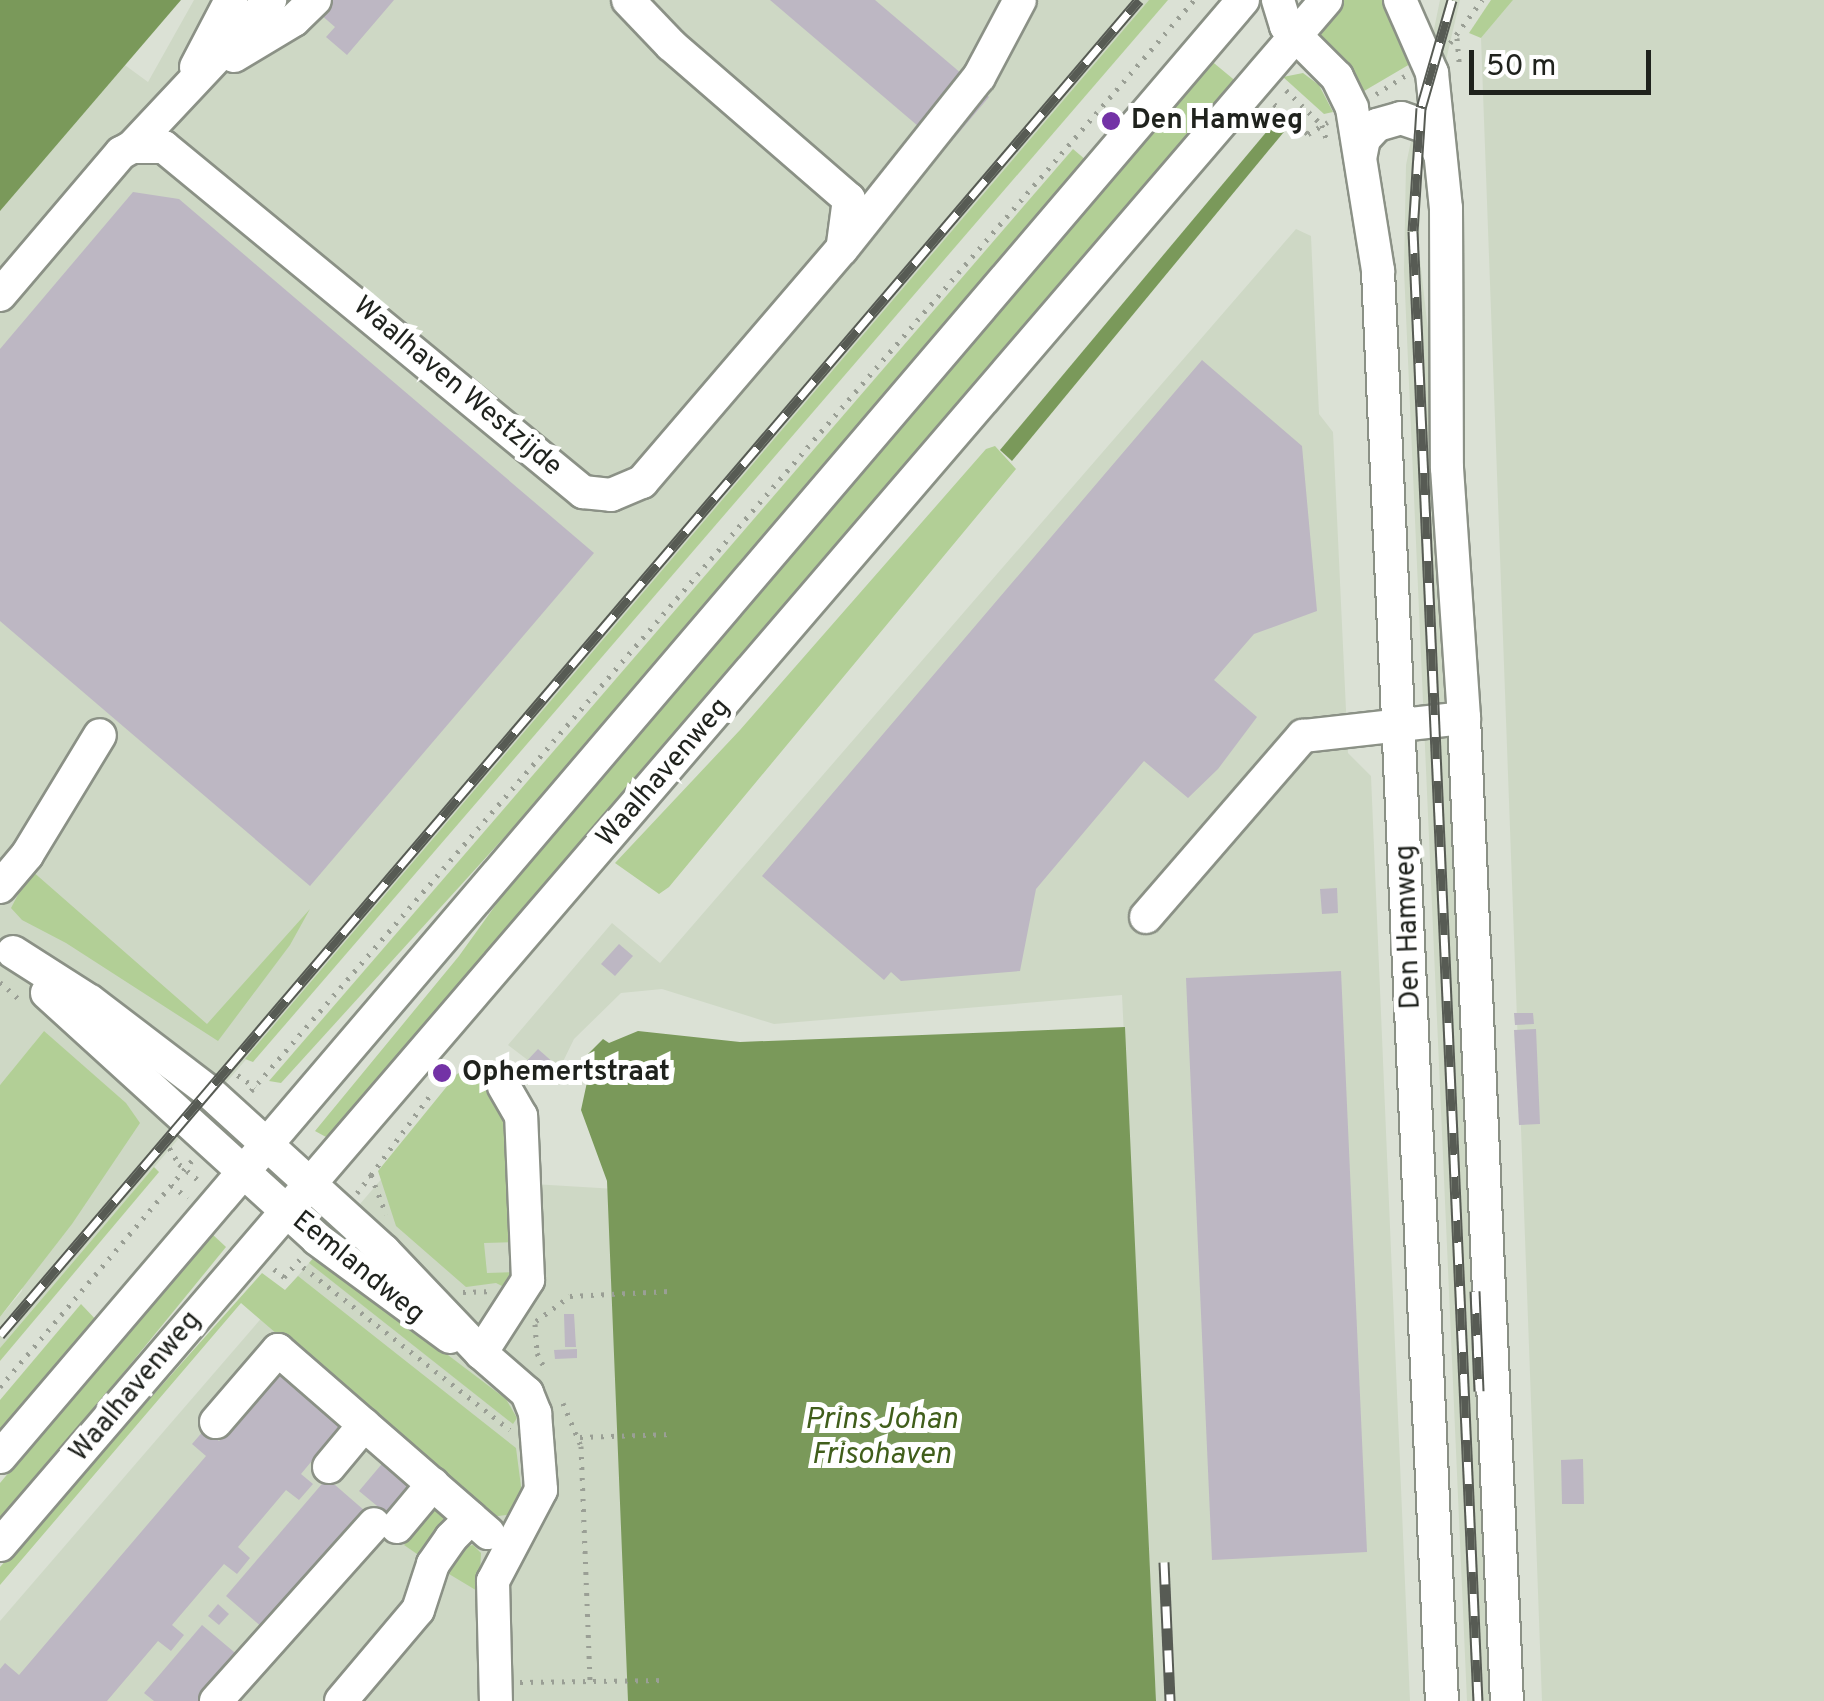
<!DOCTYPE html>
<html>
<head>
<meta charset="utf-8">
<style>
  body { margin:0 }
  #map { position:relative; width:1824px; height:1701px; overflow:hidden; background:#dbe1d5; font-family:Overpass,sans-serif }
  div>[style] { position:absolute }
  .built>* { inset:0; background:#ced8c5 }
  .green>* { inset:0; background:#b2cf96 }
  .water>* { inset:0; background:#7a995a }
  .building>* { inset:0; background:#bdb7c3 }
  .path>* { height:5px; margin-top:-2.5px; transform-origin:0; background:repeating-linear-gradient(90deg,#9a9f95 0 2.5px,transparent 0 10.5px) }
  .roads { filter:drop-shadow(2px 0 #8b9186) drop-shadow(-2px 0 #8b9186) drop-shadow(0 2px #8b9186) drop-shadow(0 -2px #8b9186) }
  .minor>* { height:32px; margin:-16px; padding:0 16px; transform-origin:16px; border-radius:16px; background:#fff }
  .rail>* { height:11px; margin-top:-5.5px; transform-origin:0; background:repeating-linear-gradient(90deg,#fff 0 22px,#575b54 0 44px); box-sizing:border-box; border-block:2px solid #575b54 }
  .dots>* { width:28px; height:28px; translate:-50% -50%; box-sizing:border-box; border:5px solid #fff; border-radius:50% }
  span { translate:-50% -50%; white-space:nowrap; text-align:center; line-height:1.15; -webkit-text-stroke:10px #fff; paint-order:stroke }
  .poi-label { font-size:28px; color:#1f221d; font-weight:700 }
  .left { translate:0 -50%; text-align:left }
  .street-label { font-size:28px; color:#1f221d }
  .water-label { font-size:30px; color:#405e1b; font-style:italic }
  .scale { position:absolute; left:1469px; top:50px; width:182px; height:45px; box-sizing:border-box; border:5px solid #1f221d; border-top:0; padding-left:12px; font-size:30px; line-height:35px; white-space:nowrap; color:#1f221d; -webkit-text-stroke:8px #fff; paint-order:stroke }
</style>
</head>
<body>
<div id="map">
  <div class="built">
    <i style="clip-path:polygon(194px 0,1149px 0,0 1348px,0 1317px,22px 1291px,44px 1031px,0 1085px,0 170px,107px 52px,148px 82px)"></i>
    <i style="clip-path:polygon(1440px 0,1460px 0,1421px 168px,1419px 251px,1441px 445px,1500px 1701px,1467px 1701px,1404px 270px,1406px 165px)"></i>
    <i style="clip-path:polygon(1513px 0,1824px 0,1824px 1701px,1542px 1701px,1481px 38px)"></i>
    <i style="clip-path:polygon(1296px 229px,1311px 236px,1319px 414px,1333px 432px,1348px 753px,1371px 776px,1410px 1701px,1156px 1701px,1122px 995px,774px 1024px,662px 989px,621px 993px,574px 1039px,554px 1080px,508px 1045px,612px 923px,660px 963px)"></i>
    <i style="clip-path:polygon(385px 1175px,699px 1194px,714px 1701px,0 1701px,0 1621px)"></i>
  </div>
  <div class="green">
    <i style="clip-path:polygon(1149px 0,1168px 0,253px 1062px,245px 1059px)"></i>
    <i style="clip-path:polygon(1343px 0,1389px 0,1422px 57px,1359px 94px,1345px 61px,1314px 32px)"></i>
    <i style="clip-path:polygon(1491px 0,1513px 0,1481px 38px,1469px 33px)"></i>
    <i style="clip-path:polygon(1209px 59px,1238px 83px,335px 1134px,326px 1137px,315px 1131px,459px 956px,530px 857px)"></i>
    <i style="clip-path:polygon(1303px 73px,1319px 85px,1333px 112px,1324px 114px,1283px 77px)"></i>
    <i style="clip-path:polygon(1073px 149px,1087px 161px,549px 788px,281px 1083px,269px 1081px)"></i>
    <i style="clip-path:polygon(995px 446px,1016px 469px,669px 887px,659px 894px,615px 863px,740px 730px,986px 449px)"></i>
    <i style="clip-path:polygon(31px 870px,207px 1024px,310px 909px,290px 945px,218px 1041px,66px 943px,22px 920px,11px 908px)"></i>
    <i style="clip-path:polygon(44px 1031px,126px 1103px,140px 1123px,72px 1224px,0 1317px,0 1085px)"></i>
    <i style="clip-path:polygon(466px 1070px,491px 1091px,507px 1119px,515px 1242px,484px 1243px,487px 1273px,517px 1272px,506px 1288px,496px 1283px,466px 1287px,396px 1226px,378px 1171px,457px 1074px)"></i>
    <i style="clip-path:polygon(154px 1167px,159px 1172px,0 1361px,0 1348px)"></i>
    <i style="clip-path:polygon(210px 1232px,226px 1247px,0 1524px,0 1483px)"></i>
    <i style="clip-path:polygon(316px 1255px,506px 1399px,517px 1418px,513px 1424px,309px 1263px)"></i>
    <i style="clip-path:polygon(262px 1273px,285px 1290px,298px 1276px,516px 1448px,522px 1494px,513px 1514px,490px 1517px,241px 1303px,0 1585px,0 1567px)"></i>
    <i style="clip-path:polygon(81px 1304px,99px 1323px,0 1440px,0 1400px)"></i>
    <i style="clip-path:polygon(435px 1506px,443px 1514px,444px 1523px,417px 1554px,404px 1545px)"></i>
    <i style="clip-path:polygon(473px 1545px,481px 1553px,479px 1592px,444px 1571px,461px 1548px)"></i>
  </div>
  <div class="water">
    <i style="clip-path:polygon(0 0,181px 0,0 211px)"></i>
    <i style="clip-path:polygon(1278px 118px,1288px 127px,1012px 461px,1000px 450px)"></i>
    <i style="clip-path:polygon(1125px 1027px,1156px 1701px,628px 1701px,607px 1181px,581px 1110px,592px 1059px,588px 1054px,603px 1039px,609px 1043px,638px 1031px,740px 1042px)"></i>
  </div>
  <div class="building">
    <i style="clip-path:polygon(332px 0,394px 0,347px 55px,326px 37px,335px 27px,320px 14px)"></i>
    <i style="clip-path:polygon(770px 0,875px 0,989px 97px,945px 149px)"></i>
    <i style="clip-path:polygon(133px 192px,179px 199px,594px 553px,310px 886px,0 621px,0 349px)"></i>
    <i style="clip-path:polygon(1202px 360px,1302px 446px,1317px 611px,1254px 634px,1214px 680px,1257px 717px,1218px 769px,1188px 798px,1144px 761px,1036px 889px,1020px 971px,901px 981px,891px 972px,884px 980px,762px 876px)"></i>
    <i style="clip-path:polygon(1337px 888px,1338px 913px,1322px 914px,1320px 889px)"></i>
    <i style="clip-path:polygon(619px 944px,633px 956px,615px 976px,601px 964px)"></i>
    <i style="clip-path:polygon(1341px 971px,1367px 1552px,1212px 1560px,1186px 978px)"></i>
    <i style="clip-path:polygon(1514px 1013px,1533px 1013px,1534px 1024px,1515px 1025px)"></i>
    <i style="clip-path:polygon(1536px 1029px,1540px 1124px,1519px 1125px,1514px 1030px)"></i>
    <i style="clip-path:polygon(538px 1049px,555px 1064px,540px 1080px,523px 1065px)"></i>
    <i style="clip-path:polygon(564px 1314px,574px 1314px,576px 1347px,565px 1347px)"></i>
    <i style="clip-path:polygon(577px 1349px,577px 1358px,555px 1359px,554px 1350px)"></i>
    <i style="clip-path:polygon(281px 1368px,344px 1422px,301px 1474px,313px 1484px,299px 1500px,286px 1490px,238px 1547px,250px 1558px,237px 1574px,224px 1564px,172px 1625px,184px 1635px,171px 1651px,158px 1641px,107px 1701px,0 1701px,0 1669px,5px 1663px,19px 1675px,206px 1456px,192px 1444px,205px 1429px,219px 1441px)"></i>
    <i style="clip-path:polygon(386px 1459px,415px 1484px,388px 1515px,359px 1491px)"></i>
    <i style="clip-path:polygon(1583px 1459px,1584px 1504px,1562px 1504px,1561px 1460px)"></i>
    <i style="clip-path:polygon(327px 1478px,365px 1511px,264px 1629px,226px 1596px)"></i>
    <i style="clip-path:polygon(218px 1604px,229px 1614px,219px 1625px,208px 1616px)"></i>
    <i style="clip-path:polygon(202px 1625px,240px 1657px,203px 1701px,154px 1701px,144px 1693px)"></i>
  </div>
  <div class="path">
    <i style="left:1457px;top:38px;width:24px;rotate:85deg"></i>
    <i style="left:1450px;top:43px;width:54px;rotate:-53.3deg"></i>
    <i style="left:1286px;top:90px;width:50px;rotate:44.2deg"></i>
    <i style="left:1322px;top:125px;width:14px;rotate:73deg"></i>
    <i style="left:1376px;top:94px;width:34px;rotate:-32deg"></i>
    <i style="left:1274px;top:104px;width:45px;rotate:41.4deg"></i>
    <i style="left:1308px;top:134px;width:23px;rotate:-31deg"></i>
    <i style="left:0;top:982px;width:27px;rotate:42deg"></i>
    <i style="left:229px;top:1069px;width:32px;rotate:35deg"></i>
    <i style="left:251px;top:1091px;width:1442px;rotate:-49.16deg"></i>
    <i style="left:164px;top:1139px;width:29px;rotate:59deg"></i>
    <i style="left:179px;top:1164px;width:30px;rotate:40deg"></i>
    <i style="left:371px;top:1175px;width:102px;rotate:-53.4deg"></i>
    <i style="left:171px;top:1185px;width:21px;rotate:37deg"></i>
    <i style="left:357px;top:1193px;width:23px;rotate:-52deg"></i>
    <i style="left:371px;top:1175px;width:42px;rotate:69deg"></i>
    <i style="left:303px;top:1267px;width:263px;rotate:38.2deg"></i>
    <i style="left:274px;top:1269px;width:13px;rotate:39deg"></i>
    <i style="left:284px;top:1277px;width:25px;rotate:-48deg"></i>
    <i style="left:463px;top:1292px;width:24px;rotate:-2deg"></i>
    <i style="left:536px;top:1321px;width:42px;rotate:-36.3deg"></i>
    <i style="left:570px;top:1296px;width:100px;rotate:-2.9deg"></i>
    <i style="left:535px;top:1324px;width:29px;rotate:86deg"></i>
    <i style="left:537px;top:1353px;width:20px;rotate:63deg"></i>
    <i style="left:0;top:1387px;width:297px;rotate:-49.7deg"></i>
    <i style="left:563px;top:1403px;width:47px;rotate:67.3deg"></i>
    <i style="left:581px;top:1446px;width:235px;rotate:87.8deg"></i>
    <i style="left:580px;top:1437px;width:92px;rotate:-1.9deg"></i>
    <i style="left:520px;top:1682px;width:147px;rotate:-0.8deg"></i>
  </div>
  <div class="roads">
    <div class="minor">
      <i style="left:628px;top:0;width:62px;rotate:46.3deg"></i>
      <i style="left:671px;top:45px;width:235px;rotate:40.9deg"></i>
      <i style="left:849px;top:199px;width:45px;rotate:97.6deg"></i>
      <i style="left:1278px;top:0;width:27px;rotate:73deg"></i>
      <i style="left:1286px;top:26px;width:72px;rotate:45deg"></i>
      <i style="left:1337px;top:77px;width:34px;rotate:64deg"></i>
      <i style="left:1352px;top:108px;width:165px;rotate:80.9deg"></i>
      <i style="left:1378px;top:271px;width:1431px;rotate:87.44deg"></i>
      <i style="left:1400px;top:0;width:80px;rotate:66.3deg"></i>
      <i style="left:1432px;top:73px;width:136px;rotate:84.1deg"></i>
      <i style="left:1446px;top:208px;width:260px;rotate:89.8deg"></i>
      <i style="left:1447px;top:468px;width:251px;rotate:86.1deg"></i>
      <i style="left:1464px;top:718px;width:984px;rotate:87.5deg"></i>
      <i style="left:234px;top:56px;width:70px;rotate:-31deg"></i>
      <i style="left:294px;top:20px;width:29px;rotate:-44deg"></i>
      <i style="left:196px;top:67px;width:76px;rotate:-62.4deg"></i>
      <i style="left:132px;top:147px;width:202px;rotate:-46.8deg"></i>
      <i style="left:1361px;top:154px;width:15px;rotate:-79deg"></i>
      <i style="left:1364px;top:139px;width:19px;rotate:-47deg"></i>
      <i style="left:1377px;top:125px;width:25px;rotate:-16deg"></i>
      <i style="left:1401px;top:118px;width:28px;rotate:19deg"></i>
      <i style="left:1427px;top:127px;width:29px;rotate:65deg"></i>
      <i style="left:0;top:295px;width:187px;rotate:-49.6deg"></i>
      <i style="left:121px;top:153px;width:13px;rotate:-29deg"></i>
      <i style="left:132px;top:147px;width:32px"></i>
      <i style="left:164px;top:147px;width:543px;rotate:39.47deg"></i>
      <i style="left:583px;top:492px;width:28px;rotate:6deg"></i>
      <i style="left:611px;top:495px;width:34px;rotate:-23deg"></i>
      <i style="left:642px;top:482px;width:307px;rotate:-49.4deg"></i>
      <i style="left:842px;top:249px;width:220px;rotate:-51.5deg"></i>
      <i style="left:979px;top:77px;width:87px;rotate:-62deg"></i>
      <i style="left:0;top:887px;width:42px;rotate:-49.8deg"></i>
      <i style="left:27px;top:855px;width:140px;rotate:-58.7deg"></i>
      <i style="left:1146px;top:917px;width:240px;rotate:-49.1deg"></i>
      <i style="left:1303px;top:736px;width:162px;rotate:-6.4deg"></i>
      <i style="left:13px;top:952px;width:91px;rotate:32.5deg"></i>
      <i style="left:90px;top:1001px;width:148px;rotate:37.3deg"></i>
      <i style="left:208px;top:1091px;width:238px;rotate:42.3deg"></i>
      <i style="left:384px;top:1251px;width:141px;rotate:46.4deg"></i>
      <i style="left:481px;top:1353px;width:61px;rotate:41deg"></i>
      <i style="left:527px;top:1393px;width:22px;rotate:68deg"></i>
      <i style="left:535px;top:1413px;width:77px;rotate:85.5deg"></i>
      <i style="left:541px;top:1490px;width:103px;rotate:117.8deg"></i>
      <i style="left:493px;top:1581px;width:120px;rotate:88.6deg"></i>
      <i style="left:47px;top:993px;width:365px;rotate:42.3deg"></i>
      <i style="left:317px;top:1239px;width:165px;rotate:36.4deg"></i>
      <i style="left:481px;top:1353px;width:87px;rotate:-57.2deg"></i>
      <i style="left:528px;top:1280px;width:164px;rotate:-92.4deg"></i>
      <i style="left:521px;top:1116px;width:34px;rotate:-120deg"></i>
      <i style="left:216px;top:1422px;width:95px;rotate:-49.3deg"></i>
      <i style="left:278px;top:1350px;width:256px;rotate:41deg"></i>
      <i style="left:0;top:1457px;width:1915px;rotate:-49.53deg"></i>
      <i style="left:329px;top:1467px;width:55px;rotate:-50.2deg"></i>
      <i style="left:397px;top:1527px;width:56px;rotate:-50.1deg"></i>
      <i style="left:0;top:1545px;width:2036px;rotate:-49.36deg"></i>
      <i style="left:216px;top:1701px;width:237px;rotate:-48.2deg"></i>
      <i style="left:341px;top:1701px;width:119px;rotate:-49.8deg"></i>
      <i style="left:418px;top:1610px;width:48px;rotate:-71.9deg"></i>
      <i style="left:433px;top:1564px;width:32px;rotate:-55deg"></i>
      <i style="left:451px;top:1538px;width:28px;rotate:-45deg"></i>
      <i style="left:471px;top:1518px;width:23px;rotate:41deg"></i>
    </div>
  </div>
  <div class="rail">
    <i style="left:1452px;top:0;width:112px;rotate:106deg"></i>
    <i style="left:1421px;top:108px;width:123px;rotate:93.7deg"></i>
    <i style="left:1413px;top:231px;width:1471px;rotate:87.47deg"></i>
    <i style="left:1475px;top:1291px;width:100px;rotate:87.7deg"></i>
    <i style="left:0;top:1335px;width:1755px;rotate:-49.53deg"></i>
    <i style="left:1164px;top:1562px;width:139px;rotate:87.5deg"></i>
  </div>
  <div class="dots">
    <i style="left:1111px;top:121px;background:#7332a6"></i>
    <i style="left:442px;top:1073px;background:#7332a6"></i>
  </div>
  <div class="poi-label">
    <span class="left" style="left:1131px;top:121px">Den Hamweg</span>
    <span class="left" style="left:462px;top:1073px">Ophemertstraat</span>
  </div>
  <div class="street-label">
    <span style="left:457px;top:387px;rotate:40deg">Waalhaven Westzijde</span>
    <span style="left:664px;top:773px;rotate:-49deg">Waalhavenweg</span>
    <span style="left:1409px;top:927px;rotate:-92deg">Den Hamweg</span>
    <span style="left:358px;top:1268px;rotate:39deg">Eemlandweg</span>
    <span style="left:136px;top:1387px;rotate:-50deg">Waalhavenweg</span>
  </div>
  <div class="water-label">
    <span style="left:881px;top:1438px">Prins Johan<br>Frisohaven</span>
  </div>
  <div class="scale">50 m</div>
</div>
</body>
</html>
